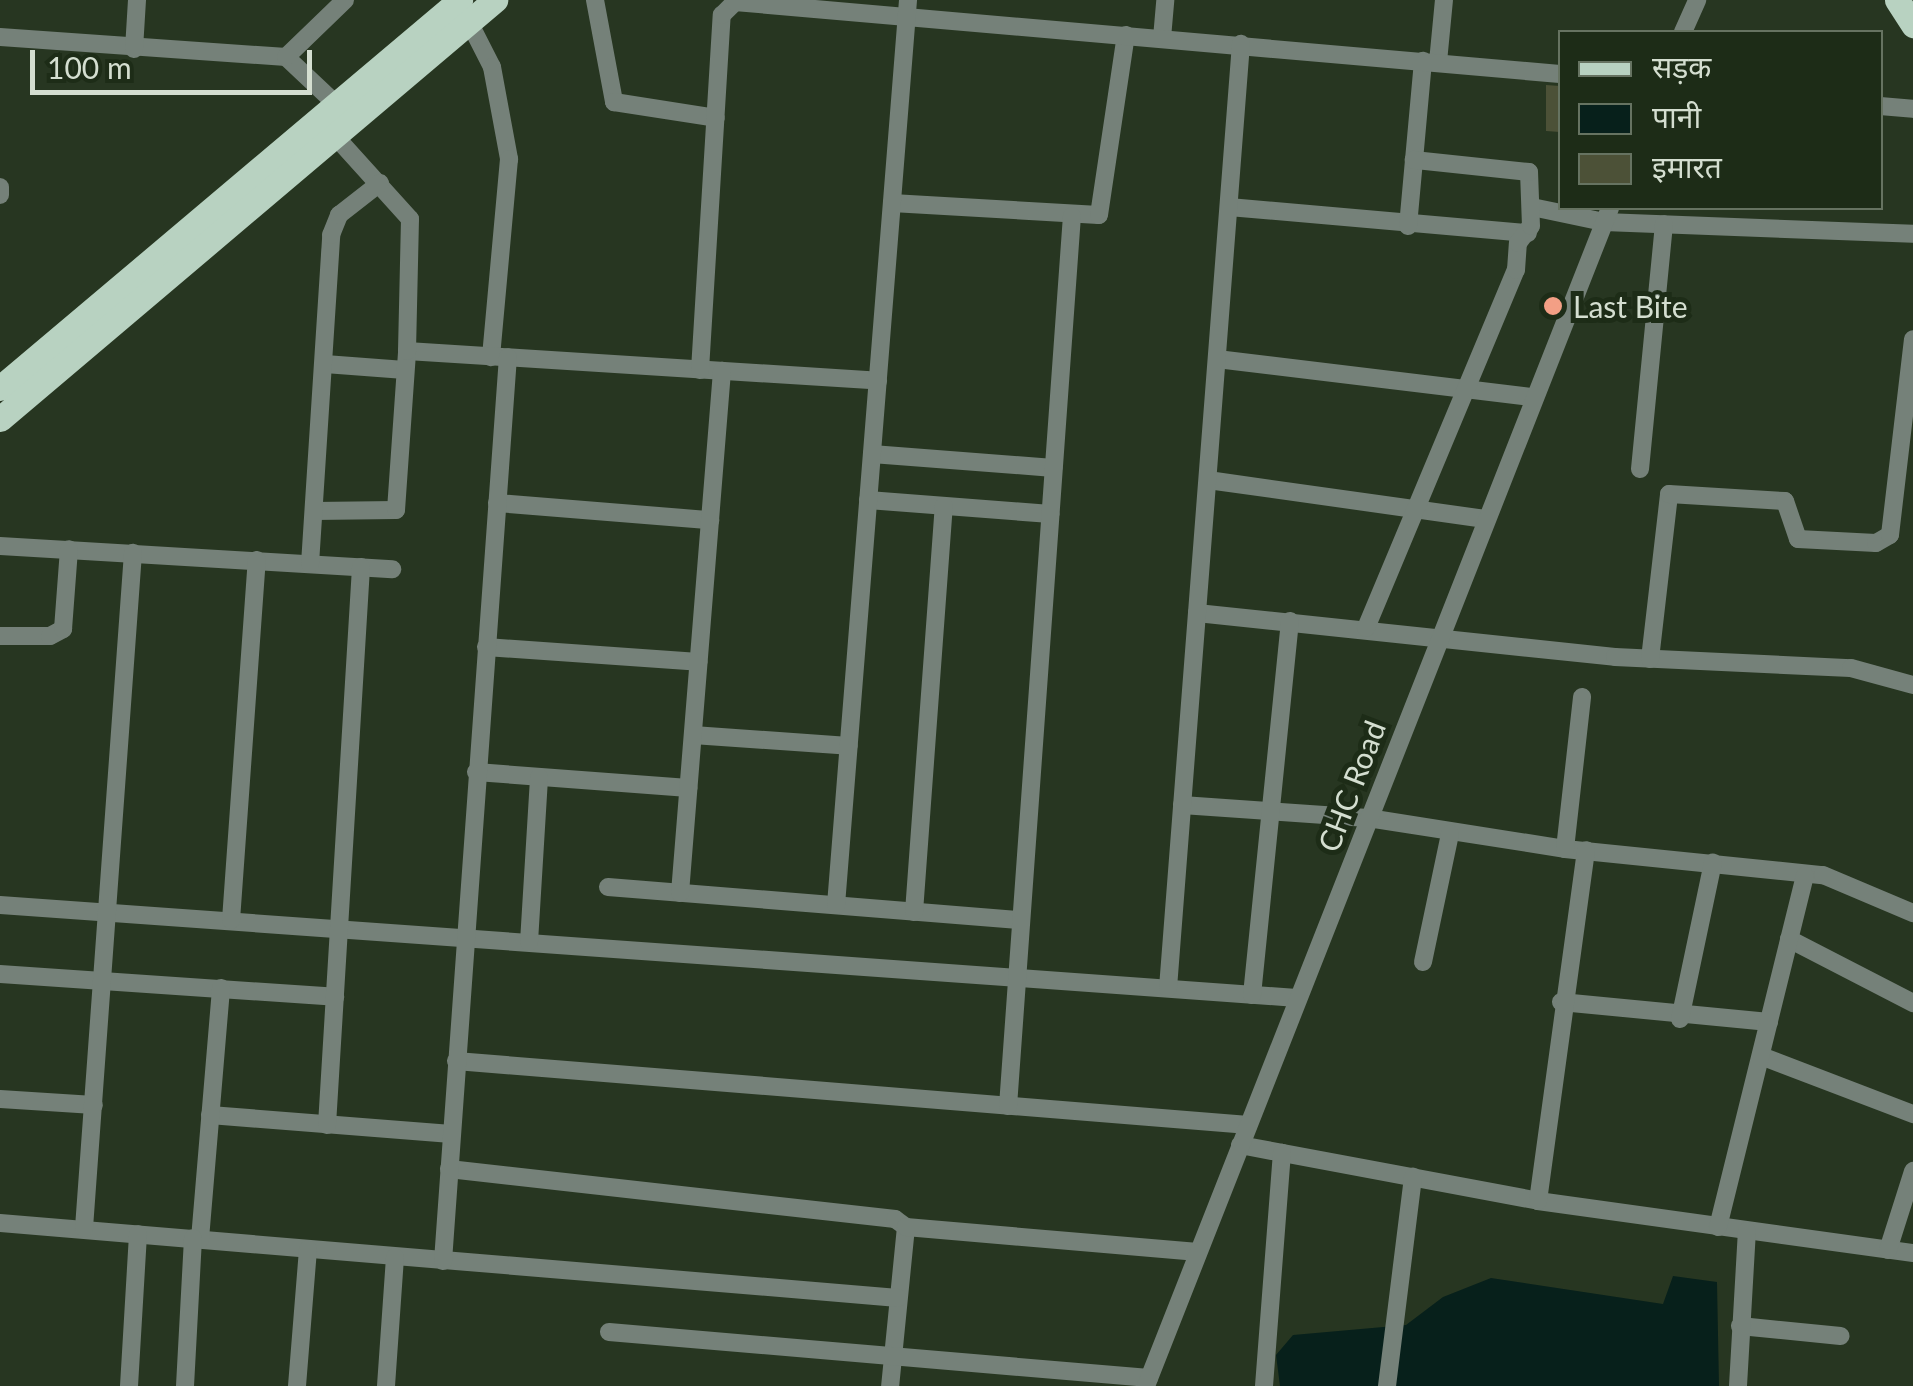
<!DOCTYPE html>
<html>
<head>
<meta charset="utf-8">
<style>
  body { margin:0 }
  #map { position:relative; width:1913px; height:1386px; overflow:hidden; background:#273621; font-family:Lato,"Noto Sans Devanagari",sans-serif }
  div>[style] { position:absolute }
  .water>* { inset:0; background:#07201b }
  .building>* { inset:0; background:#4c5137 }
  .street>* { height:18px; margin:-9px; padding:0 9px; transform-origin:9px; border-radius:9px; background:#758179 }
  .primary>* { height:25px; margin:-12.5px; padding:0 12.5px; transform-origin:12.5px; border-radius:12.5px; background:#b8d2c1 }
  .dots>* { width:28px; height:28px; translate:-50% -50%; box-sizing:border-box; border:5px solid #1d2c17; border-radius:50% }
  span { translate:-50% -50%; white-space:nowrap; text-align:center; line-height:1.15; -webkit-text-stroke:10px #1d2c17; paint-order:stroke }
  .poi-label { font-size:30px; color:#d4ded0 }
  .left { translate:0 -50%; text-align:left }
  .street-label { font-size:30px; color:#d4ded0 }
  .legend { position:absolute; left:1558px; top:30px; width:325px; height:180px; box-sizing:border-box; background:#1d2c17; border:2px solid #667361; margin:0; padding:12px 18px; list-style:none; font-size:30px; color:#d4ded0 }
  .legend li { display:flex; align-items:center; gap:20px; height:50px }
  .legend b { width:50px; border:2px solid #667361 }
  .scale { position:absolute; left:30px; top:50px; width:282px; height:45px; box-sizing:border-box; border:5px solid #d4ded0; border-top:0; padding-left:12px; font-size:30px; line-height:35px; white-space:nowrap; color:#d4ded0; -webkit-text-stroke:8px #1d2c17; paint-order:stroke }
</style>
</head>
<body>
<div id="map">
  <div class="water">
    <i style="clip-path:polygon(1673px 1276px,1717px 1282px,1719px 1386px,1280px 1386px,1276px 1355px,1293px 1335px,1406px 1325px,1443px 1297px,1491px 1278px,1663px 1304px)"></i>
  </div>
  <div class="building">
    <i style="clip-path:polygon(1546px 85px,1560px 86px,1560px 132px,1546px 131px)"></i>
  </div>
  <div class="street">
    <i style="left:595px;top:0;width:104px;rotate:79.4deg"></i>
    <i style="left:614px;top:102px;width:103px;rotate:8.9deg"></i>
    <i style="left:466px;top:16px;width:57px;rotate:63deg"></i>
    <i style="left:492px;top:67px;width:94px;rotate:79.5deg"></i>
    <i style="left:509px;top:159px;width:199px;rotate:95.2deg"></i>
    <i style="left:1683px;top:32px;width:35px;rotate:-66deg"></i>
    <i style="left:0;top:37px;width:287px;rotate:4deg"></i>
    <i style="left:286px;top:57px;width:70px;rotate:43.3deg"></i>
    <i style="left:1162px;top:38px;width:38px;rotate:-85deg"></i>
    <i style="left:134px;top:49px;width:49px;rotate:-86.5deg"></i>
    <i style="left:286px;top:57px;width:82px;rotate:-44deg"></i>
    <i style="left:1438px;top:62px;width:62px;rotate:-84.5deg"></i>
    <i style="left:1880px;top:106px;width:33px;rotate:5deg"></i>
    <i style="left:0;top:187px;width:8px;rotate:90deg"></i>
    <i style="left:892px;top:203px;width:207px;rotate:3.3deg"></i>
    <i style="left:1099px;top:215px;width:182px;rotate:-81.5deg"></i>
    <i style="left:1229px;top:207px;width:300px;rotate:5deg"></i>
    <i style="left:1532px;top:207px;width:74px;rotate:11.8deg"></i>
    <i style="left:1604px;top:222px;width:309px;rotate:2.2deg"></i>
    <i style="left:1408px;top:226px;width:166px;rotate:-84.8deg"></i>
    <i style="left:407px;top:351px;width:472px;rotate:3.6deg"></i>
    <i style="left:1217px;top:359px;width:318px;rotate:6.9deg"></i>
    <i style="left:325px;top:364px;width:80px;rotate:4.3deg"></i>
    <i style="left:700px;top:370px;width:356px;rotate:-86.5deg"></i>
    <i style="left:722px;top:15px;width:18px;rotate:-45deg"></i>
    <i style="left:735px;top:2px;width:828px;rotate:4.99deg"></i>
    <i style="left:872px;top:454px;width:182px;rotate:4.4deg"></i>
    <i style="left:1640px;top:469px;width:246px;rotate:-84.4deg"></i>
    <i style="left:1208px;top:480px;width:280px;rotate:8deg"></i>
    <i style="left:868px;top:500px;width:183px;rotate:4.4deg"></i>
    <i style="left:497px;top:503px;width:214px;rotate:4.6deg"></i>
    <i style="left:314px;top:511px;width:82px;rotate:-0.7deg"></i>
    <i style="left:396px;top:510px;width:159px;rotate:-86deg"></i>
    <i style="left:407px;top:351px;width:132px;rotate:-88.7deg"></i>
    <i style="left:410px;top:219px;width:124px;rotate:-132.1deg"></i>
    <i style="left:0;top:546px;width:393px;rotate:3.4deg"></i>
    <i style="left:310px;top:564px;width:330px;rotate:-86.3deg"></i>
    <i style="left:331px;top:235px;width:22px;rotate:-68deg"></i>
    <i style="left:339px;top:215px;width:52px;rotate:-38deg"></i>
    <i style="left:1197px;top:613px;width:420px;rotate:6deg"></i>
    <i style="left:1615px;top:657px;width:236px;rotate:2.7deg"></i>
    <i style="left:1851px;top:668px;width:64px;rotate:15.3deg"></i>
    <i style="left:1366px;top:628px;width:388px;rotate:-67.3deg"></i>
    <i style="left:1516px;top:270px;width:27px;rotate:-86deg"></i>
    <i style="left:1518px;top:243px;width:21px;rotate:-53deg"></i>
    <i style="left:1531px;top:226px;width:54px;rotate:-92.1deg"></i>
    <i style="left:1529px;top:172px;width:116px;rotate:-174deg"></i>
    <i style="left:0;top:636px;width:50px"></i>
    <i style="left:50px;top:636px;width:15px;rotate:-28deg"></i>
    <i style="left:63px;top:629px;width:80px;rotate:-85.7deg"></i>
    <i style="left:486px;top:647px;width:213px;rotate:4deg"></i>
    <i style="left:1650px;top:659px;width:166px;rotate:-83.4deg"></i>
    <i style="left:1669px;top:494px;width:116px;rotate:3.5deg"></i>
    <i style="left:1785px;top:501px;width:40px;rotate:71.1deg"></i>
    <i style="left:1798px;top:539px;width:78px;rotate:2.9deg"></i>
    <i style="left:1876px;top:543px;width:16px;rotate:-30deg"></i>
    <i style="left:1890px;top:535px;width:197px;rotate:-83.3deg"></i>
    <i style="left:693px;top:735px;width:156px;rotate:4deg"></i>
    <i style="left:476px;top:772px;width:213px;rotate:4.3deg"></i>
    <i style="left:1182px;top:805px;width:186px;rotate:4deg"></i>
    <i style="left:1368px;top:818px;width:199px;rotate:8.9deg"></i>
    <i style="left:1565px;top:849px;width:259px;rotate:5.8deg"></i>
    <i style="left:1823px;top:875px;width:98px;rotate:22.9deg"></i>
    <i style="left:1565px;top:849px;width:153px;rotate:-83.6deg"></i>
    <i style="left:608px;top:887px;width:413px;rotate:4.6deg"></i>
    <i style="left:680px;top:893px;width:524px;rotate:-85.4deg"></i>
    <i style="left:0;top:905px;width:1300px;rotate:4.1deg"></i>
    <i style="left:836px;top:905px;width:908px;rotate:-85.45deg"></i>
    <i style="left:914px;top:912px;width:407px;rotate:-85.8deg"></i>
    <i style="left:231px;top:920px;width:361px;rotate:-85.9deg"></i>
    <i style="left:1789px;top:939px;width:140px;rotate:27.3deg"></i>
    <i style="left:529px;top:942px;width:165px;rotate:-86.5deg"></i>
    <i style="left:1423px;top:962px;width:131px;rotate:-78.1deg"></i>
    <i style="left:0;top:974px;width:336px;rotate:3.9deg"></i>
    <i style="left:1168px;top:988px;width:947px;rotate:-85.58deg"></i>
    <i style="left:1252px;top:995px;width:376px;rotate:-84.2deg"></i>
    <i style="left:1561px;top:1002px;width:209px;rotate:5.5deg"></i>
    <i style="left:1680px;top:1019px;width:160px;rotate:-78.1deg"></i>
    <i style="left:1761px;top:1056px;width:163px;rotate:20.9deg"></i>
    <i style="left:456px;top:1061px;width:795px;rotate:4.62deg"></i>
    <i style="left:0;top:1099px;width:94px;rotate:3.7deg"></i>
    <i style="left:1008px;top:1106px;width:892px;rotate:-85.89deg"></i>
    <i style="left:210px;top:1115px;width:242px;rotate:4.5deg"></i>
    <i style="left:327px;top:1125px;width:559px;rotate:-86.51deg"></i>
    <i style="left:1240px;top:1145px;width:303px;rotate:10.6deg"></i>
    <i style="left:1538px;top:1201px;width:379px;rotate:7.9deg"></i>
    <i style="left:449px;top:1169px;width:449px;rotate:6.4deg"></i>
    <i style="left:895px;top:1219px;width:14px;rotate:36deg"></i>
    <i style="left:906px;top:1227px;width:160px;rotate:95.7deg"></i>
    <i style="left:1538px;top:1201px;width:354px;rotate:-82.2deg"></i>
    <i style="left:0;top:1223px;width:901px;rotate:4.77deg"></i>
    <i style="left:906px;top:1227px;width:293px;rotate:4.9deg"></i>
    <i style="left:1718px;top:1227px;width:362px;rotate:-76.1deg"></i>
    <i style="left:84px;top:1228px;width:677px;rotate:-85.85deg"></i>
    <i style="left:200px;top:1239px;width:252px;rotate:-85.2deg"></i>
    <i style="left:1888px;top:1250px;width:83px;rotate:-72.4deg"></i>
    <i style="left:443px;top:1261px;width:906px;rotate:-85.89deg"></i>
    <i style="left:1740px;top:1326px;width:101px;rotate:5.7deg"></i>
    <i style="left:609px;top:1332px;width:542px;rotate:4.87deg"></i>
    <i style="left:129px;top:1386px;width:152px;rotate:-86.6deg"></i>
    <i style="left:185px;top:1386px;width:148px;rotate:-86.9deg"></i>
    <i style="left:297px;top:1386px;width:137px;rotate:-85.4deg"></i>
    <i style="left:386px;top:1386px;width:129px;rotate:-86deg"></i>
    <i style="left:1146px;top:1386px;width:1266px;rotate:-68.5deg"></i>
    <i style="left:1264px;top:1386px;width:234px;rotate:-85.6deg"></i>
    <i style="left:1387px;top:1386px;width:211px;rotate:-82.9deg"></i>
    <i style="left:1738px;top:1386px;width:155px;rotate:-86.7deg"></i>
  </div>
  <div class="primary">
    <i style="left:1897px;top:0;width:30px;rotate:57deg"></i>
    <i style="left:0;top:388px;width:602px;rotate:-40.15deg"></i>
    <i style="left:0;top:419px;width:649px;rotate:-40.25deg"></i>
  </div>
  <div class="dots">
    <i style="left:1553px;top:306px;background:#f39f85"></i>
  </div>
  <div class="poi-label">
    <span class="left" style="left:1573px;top:306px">Last Bite</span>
  </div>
  <div class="street-label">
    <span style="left:1351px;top:786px;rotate:-69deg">CHC Road</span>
  </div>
  <ul class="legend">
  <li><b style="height:12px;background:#b8d2c1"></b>सड़क</li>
  <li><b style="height:28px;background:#07201b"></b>पानी</li>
  <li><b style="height:28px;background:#4c5137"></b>इमारत</li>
  </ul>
  <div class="scale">100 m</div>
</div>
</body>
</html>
